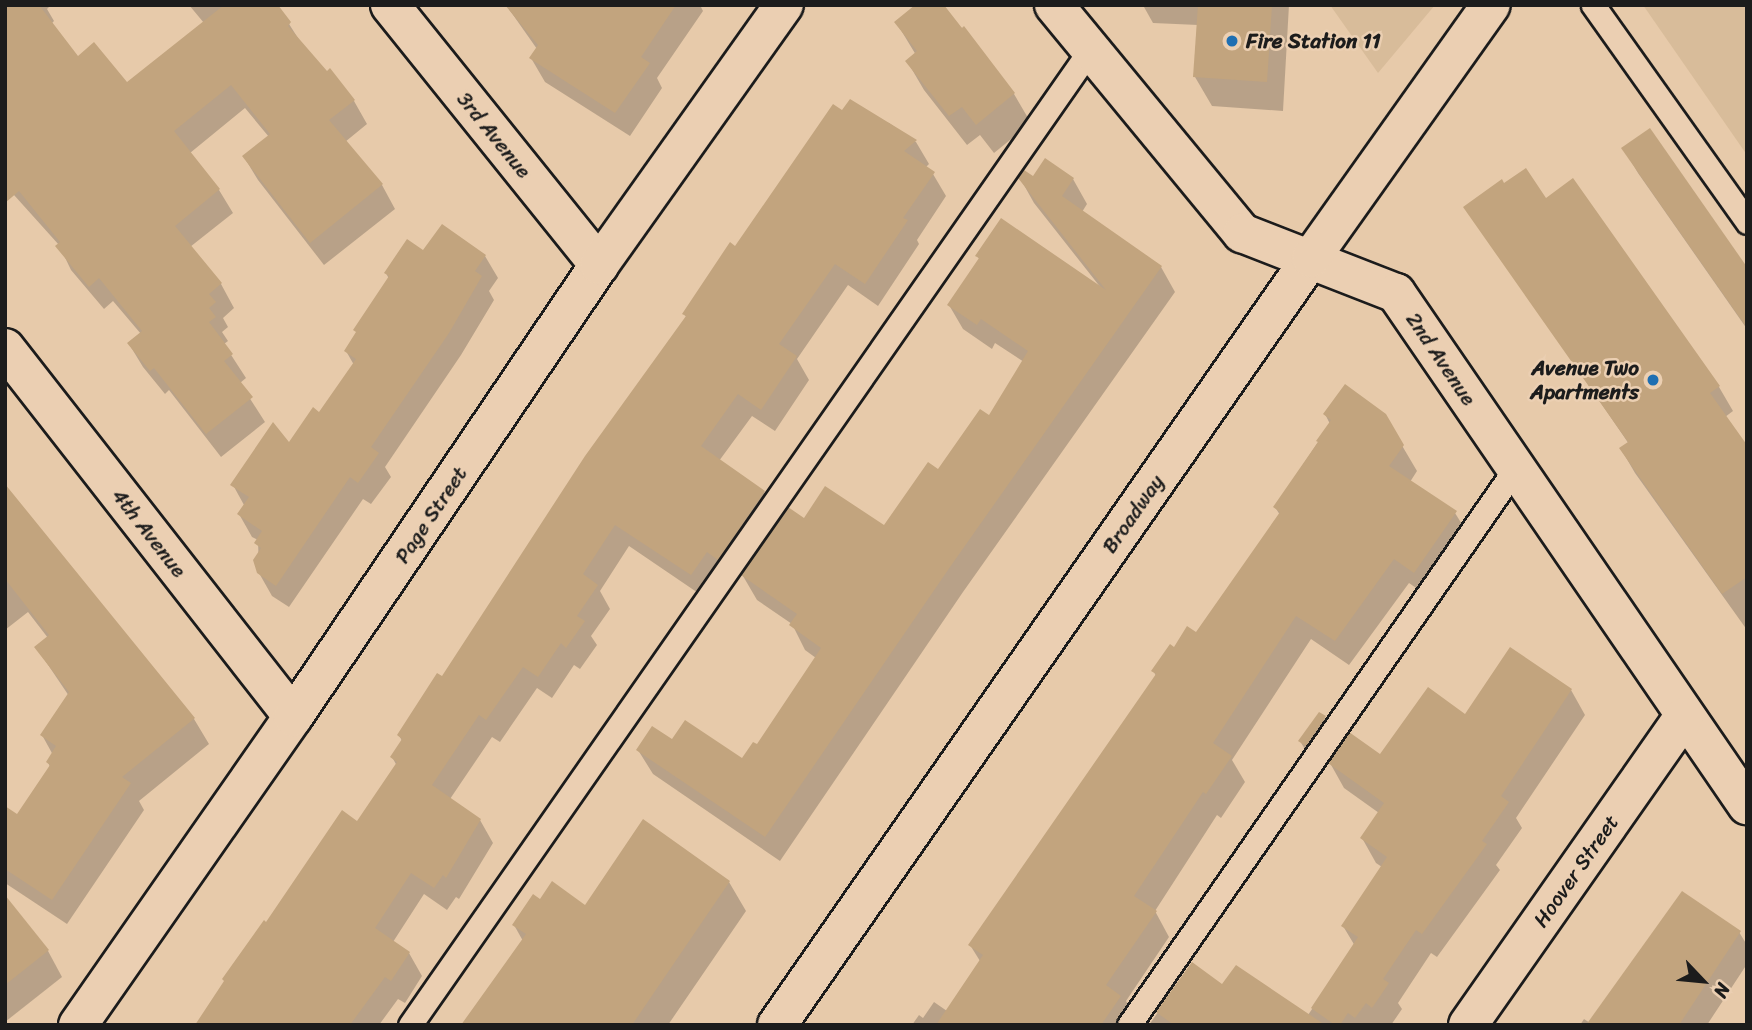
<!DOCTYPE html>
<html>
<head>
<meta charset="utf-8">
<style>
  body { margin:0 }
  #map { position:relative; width:1752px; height:1030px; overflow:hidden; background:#e7caaa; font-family:Sriracha,sans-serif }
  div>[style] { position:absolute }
  .built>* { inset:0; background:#d8bc9a }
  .shadow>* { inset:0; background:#0003 }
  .building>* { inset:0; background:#c2a47e }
  .roads { filter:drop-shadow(2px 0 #1c1c1c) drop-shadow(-2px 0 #1c1c1c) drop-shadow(0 2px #1c1c1c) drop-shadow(0 -2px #1c1c1c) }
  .lane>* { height:23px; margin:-11.5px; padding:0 11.5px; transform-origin:11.5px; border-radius:11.5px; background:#ebcfb2 }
  .street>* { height:38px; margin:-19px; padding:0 19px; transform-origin:19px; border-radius:19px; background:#ebcfb2 }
  .secondary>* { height:38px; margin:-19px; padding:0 19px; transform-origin:19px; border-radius:19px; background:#ebcfb2 }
  .dots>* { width:19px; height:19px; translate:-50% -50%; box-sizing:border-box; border:4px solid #ebcfb2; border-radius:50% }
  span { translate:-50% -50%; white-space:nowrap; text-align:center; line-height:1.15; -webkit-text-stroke:5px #ebcfb2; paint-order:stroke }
  .poi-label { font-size:21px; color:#1c1c1c; font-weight:700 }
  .left { translate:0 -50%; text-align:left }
  .right { translate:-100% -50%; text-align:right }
  .street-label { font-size:21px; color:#1c1c1c }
  .frame { position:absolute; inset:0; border:7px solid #1c1c1c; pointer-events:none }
  .north { position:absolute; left:1668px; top:946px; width:70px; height:70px; -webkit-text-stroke:5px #ebcfb2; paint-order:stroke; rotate:116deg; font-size:19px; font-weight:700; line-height:28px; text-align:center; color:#1c1c1c }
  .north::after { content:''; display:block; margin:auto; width:24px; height:32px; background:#1c1c1c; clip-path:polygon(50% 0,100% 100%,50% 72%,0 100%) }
</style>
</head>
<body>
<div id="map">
  <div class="built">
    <i style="clip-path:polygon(1330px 5px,1435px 5px,1378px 73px)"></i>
    <i style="clip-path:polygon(1643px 5px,1747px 5px,1747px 155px)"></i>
  </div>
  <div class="shadow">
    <i style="clip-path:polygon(5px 5px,51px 5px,47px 9px,54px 21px,51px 24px,78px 58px,127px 84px,204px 23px,189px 5px,277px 5px,303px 46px,354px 101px,367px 124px,345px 142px,382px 185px,395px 209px,324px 265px,258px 180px,244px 157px,269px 137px,245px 108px,190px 153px,219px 190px,233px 213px,190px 247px,221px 284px,234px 308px,223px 318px,228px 327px,222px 332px,228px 341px,224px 344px,246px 378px,240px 383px,265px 422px,221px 457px,169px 390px,165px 394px,143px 367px,129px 344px,141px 334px,113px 301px,104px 309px,71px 270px,59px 245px,5px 185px)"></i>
    <i style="clip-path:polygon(506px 5px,700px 5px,703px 11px,657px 78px,662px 88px,630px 136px,545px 82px,531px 58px,537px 49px)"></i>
    <i style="clip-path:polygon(1139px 5px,1289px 5px,1283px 111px,1212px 106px,1195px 77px,1198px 25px,1153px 23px,1144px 7px)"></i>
    <i style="clip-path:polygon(896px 22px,964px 28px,1014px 94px,1031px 123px,994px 153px,980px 135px,967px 145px,924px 90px,907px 61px,916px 55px)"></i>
    <i style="clip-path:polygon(843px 113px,889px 123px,916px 142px,929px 164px,925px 168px,933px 174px,946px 196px,917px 240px,919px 244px,878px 306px,848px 285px,797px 359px,809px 380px,775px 431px,752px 416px,719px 461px,764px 492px,777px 515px,704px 597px,629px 546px,600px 591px,610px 609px,591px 636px,597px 645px,580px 669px,574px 665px,552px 698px,537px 688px,500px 742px,492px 737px,450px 799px,480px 820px,493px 843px,459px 899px,456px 897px,447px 910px,424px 894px,393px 942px,409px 953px,422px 976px,405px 1003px,398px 999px,379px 1025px,197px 1025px,266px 924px,358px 824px,397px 766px,392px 757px,402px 741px,399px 735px,443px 678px,687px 318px,684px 314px)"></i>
    <i style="clip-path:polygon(1624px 149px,1747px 270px,1747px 329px,1638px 173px)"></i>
    <i style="clip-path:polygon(1020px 178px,1073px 179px,1087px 204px,1082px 212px,1161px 267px,1175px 292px,963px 592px,780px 861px,653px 774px,638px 750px,672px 742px,742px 761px,757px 747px,816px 658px,805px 650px,792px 624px,757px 600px,743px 576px,805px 520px,884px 528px,989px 417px,1024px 362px,995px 343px,992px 349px,963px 329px,949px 305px,980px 260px,977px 256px,1101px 288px,1034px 203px)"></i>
    <i style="clip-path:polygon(1573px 181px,1719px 387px,1733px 411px,1725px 417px,1747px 448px,1747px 630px,1635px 473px,1621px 449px,1629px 444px,1466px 207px,1546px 200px)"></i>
    <i style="clip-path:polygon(424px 253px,485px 256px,498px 278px,489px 291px,494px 300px,461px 355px,385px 467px,391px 477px,371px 504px,363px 499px,289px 607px,272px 596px,259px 573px,258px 540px,252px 537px,239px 514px,244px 505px,233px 485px,289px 445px,320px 414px,354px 365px,346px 351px,389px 279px,386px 273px)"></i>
    <i style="clip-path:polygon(1325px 414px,1384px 415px,1417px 471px,1410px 482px,1455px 513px,1470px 537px,1429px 597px,1409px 583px,1349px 665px,1311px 639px,1232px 760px,1245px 782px,1221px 818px,1217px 815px,1155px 911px,1169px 937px,1126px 1001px,1141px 1025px,912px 1025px,919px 1015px,923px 1018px,934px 1002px,947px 1011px,980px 961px,970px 945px,1156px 676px,1154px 672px,1174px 649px,1196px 634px,1280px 515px,1275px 507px,1330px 424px)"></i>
    <i style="clip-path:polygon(5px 486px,194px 719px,209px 744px,139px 801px,144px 810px,67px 924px,5px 883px,5px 808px,17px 816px,50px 767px,48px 762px,53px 755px,42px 735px,69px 696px,36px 647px,48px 638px,28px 612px,5px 630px)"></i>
    <i style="clip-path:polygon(1571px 690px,1585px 715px,1516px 818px,1522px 828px,1496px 865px,1500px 870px,1437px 957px,1431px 953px,1398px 1003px,1402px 1009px,1391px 1025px,1149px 1025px,1192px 964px,1223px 987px,1308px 1015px,1355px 946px,1343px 926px,1382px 867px,1376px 863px,1362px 838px,1379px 813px,1344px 788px,1330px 763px,1380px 756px,1466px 716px)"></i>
    <i style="clip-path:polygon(1325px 718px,1330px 727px,1306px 751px,1300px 741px)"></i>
    <i style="clip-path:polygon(729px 882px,746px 911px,668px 1025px,463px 1025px,523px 941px,514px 925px,540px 901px,585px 907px)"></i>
    <i style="clip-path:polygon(18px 913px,48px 951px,62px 977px,5px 1022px,5px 923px)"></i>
    <i style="clip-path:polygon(1739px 932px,1747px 945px,1747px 964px,1707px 1025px,1580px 1025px,1584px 1019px,1590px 1023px)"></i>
  </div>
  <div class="building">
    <i style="clip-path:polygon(5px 5px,39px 5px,78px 56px,94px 42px,127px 82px,224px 5px,278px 5px,291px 22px,288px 26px,327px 71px,330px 68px,355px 100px,329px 120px,383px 184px,310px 243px,242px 156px,270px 134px,231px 85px,174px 131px,220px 189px,175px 226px,222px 283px,209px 294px,216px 302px,209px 308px,216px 317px,209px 322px,233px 354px,224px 361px,253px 397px,206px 434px,154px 368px,150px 371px,127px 343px,142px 331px,99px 278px,89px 287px,55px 246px,60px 242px,19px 191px,5px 203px)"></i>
    <i style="clip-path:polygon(505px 5px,676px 5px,641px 57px,650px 63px,615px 113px,529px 58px,538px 45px)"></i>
    <i style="clip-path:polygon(915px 5px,944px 5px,962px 28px,964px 26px,1015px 93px,976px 125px,962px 107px,949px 116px,905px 61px,917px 51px,894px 22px)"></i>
    <i style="clip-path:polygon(1198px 5px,1272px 5px,1267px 82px,1193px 77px)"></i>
    <i style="clip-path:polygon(850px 99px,917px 140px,904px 151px,935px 172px,903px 218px,908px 220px,865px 284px,835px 264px,779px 344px,797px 356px,761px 410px,738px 394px,701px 446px,765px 491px,718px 560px,707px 552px,691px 575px,615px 525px,583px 574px,598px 585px,577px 616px,585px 621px,566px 648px,561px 643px,538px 677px,523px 667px,486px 720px,479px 715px,432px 785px,481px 819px,446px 878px,443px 875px,434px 888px,411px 873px,375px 928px,410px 952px,391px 981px,385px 977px,350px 1025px,195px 1025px,224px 981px,222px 979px,264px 920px,266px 922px,342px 810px,357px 821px,397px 762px,390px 757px,402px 739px,397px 735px,437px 673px,442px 676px,585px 456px,686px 316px,682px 314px,730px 242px,735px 246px,833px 104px,842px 110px)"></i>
    <i style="clip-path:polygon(1650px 128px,1747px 267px,1747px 328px,1621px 148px)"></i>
    <i style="clip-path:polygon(1045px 158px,1074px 178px,1062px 196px,1162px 266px,950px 567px,765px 837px,636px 750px,652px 726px,672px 739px,685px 720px,742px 758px,753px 742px,757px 744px,821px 648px,789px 625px,797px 614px,741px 575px,788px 507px,804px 518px,825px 486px,884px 525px,928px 462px,938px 469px,980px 409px,989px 415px,1028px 351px,981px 319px,977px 325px,947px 305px,979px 258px,975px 256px,1001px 218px,1106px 290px,1018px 178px,1024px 170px,1033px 176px)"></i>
    <i style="clip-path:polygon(1526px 168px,1546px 198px,1573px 178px,1720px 386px,1710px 393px,1747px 445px,1747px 577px,1722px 594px,1619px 448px,1628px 442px,1463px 207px,1502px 179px,1504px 183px)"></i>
    <i style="clip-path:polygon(442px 224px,486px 255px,475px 271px,482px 276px,449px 333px,371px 447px,379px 453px,358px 483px,350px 477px,276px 586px,257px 573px,253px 560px,261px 548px,254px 543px,262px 531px,237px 514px,249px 497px,230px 485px,273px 422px,289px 442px,313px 407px,319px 412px,356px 359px,344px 351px,356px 332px,353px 330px,389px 276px,384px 273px,407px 239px,423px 250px)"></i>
    <i style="clip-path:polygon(1345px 384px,1386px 414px,1404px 445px,1389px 466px,1457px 511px,1414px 573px,1394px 559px,1335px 641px,1296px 616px,1213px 743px,1232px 756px,1206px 794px,1203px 792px,1134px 896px,1157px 911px,1106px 985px,1121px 996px,1101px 1025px,936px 1025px,983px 955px,968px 945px,1156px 674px,1151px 671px,1170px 644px,1174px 647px,1187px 626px,1196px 632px,1280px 512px,1273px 507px,1318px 442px,1316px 441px,1331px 420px,1323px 414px)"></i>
    <i style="clip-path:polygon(5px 484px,195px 718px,122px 777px,131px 783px,52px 900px,5px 869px,5px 806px,17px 814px,50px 765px,46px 762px,56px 746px,40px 735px,69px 692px,34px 647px,49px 635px,5px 579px)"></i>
    <i style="clip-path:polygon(1510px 647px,1572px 689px,1501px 796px,1509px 802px,1482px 841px,1487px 844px,1422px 934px,1416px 930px,1383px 979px,1389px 983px,1372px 1008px,1366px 1003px,1355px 1018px,1348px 1013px,1340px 1025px,1335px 1025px,1311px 1008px,1358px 937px,1341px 926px,1387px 857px,1360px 838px,1384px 803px,1328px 763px,1349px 732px,1380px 754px,1428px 687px,1465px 714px)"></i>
    <i style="clip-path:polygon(1319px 712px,1326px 716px,1306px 746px,1298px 741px)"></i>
    <i style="clip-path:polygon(643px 819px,730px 881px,632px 1025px,461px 1025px,526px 934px,512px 925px,533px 894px,540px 899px,552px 881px,585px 905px)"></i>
    <i style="clip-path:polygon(1682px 891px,1741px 931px,1679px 1025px,1586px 1025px)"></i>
    <i style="clip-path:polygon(5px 895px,49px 950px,5px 985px)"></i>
    <i style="clip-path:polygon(1192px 962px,1222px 984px,1236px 965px,1325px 1025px,1174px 1025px,1156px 1012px)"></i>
  </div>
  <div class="roads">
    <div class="lane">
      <i style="left:1593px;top:5px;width:266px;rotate:54.6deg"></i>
      <i style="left:410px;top:1025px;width:1189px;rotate:-55.11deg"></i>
      <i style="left:1129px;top:1025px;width:677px;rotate:-55.23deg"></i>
    </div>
    <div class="street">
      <i style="left:390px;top:5px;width:334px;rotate:51.2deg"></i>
      <i style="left:1054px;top:5px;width:296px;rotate:50.5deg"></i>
      <i style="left:1242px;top:233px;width:165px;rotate:21.3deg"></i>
      <i style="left:1396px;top:293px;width:621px;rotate:55.57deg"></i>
      <i style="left:5px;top:348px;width:468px;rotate:52deg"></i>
      <i style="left:78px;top:1025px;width:376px;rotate:-55.1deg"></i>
      <i style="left:293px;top:717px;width:546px;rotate:-55.9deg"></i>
      <i style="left:599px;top:265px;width:319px;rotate:-54.6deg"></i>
      <i style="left:777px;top:1025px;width:935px;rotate:-55.15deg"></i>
      <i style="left:1468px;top:1025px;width:376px;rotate:-55deg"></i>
    </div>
    <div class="secondary">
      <i style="left:1311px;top:258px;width:310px;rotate:-54.6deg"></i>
    </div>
  </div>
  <div class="dots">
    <i style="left:1232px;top:41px;background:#1f6fb2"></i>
    <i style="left:1653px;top:380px;background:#1f6fb2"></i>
  </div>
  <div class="poi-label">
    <span class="left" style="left:1246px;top:41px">Fire Station 11</span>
    <span class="right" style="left:1639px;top:380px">Avenue Two<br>Apartments</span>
  </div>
  <div class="street-label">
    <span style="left:494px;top:135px;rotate:51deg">3rd Avenue</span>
    <span style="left:1441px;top:359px;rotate:56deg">2nd Avenue</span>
    <span style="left:1133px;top:514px;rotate:-55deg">Broadway</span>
    <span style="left:431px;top:515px;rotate:-56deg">Page Street</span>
    <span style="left:149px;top:533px;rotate:52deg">4th Avenue</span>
    <span style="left:1576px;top:871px;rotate:-55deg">Hoover Street</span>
  </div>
  <div class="frame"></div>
  <div class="north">N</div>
</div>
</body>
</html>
